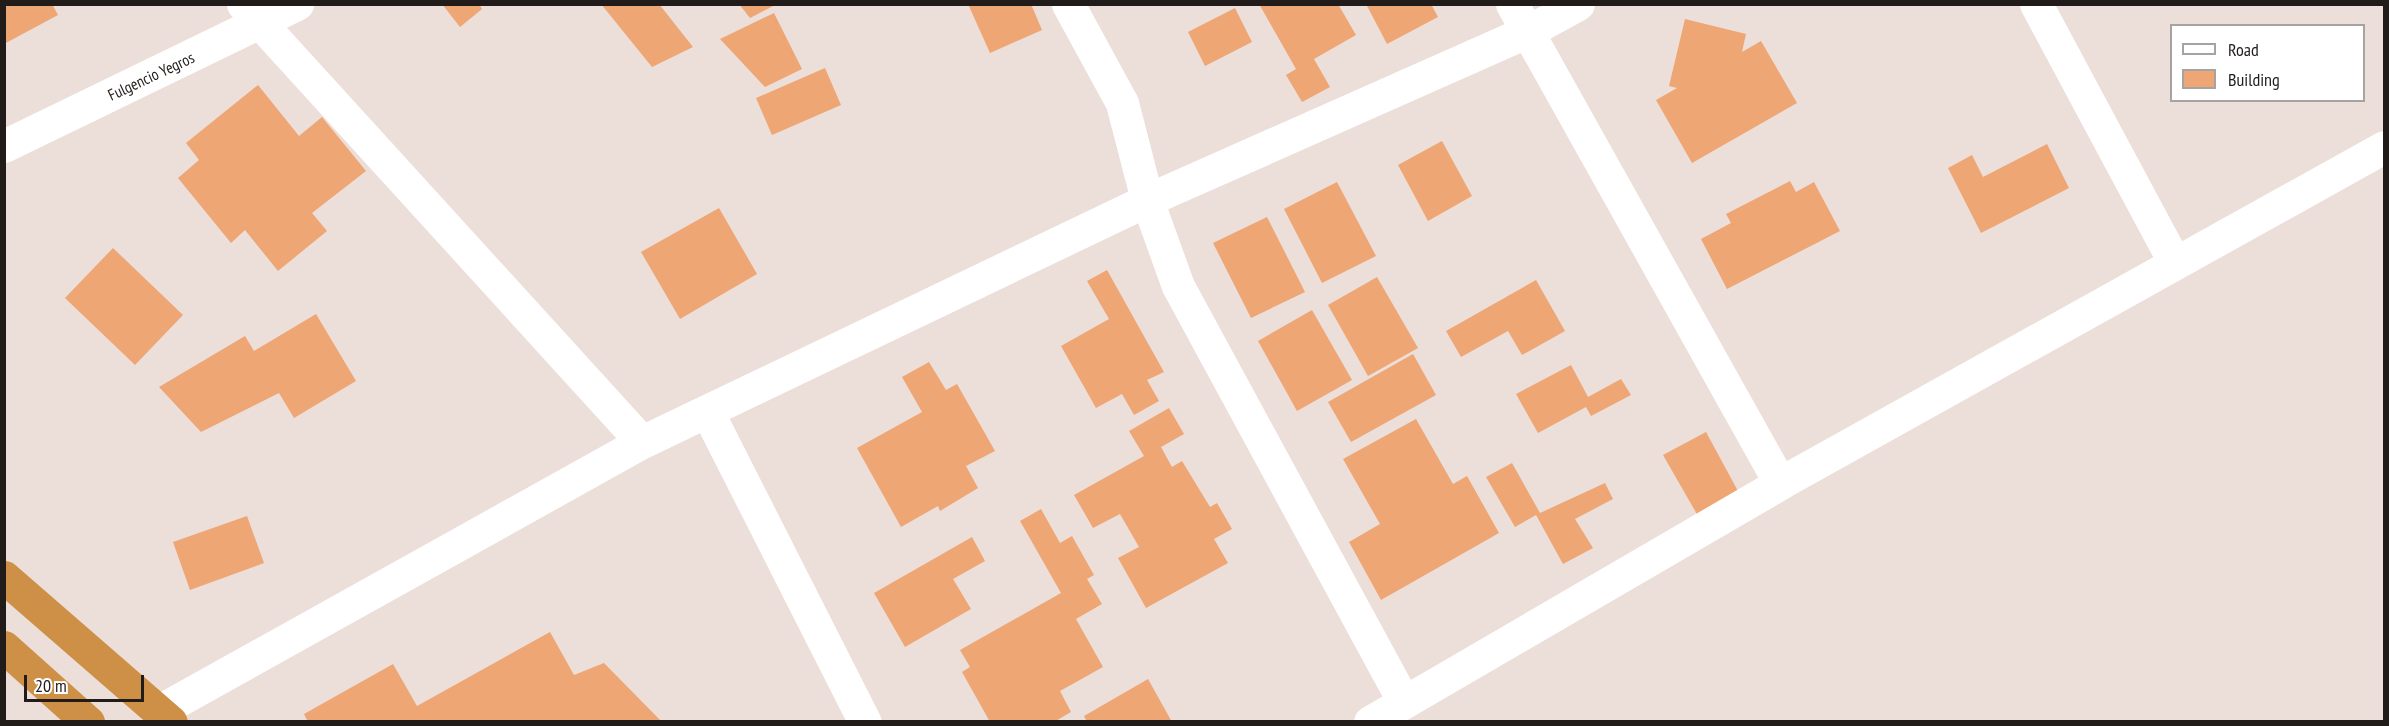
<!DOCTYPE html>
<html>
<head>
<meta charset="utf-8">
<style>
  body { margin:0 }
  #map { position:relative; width:2389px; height:726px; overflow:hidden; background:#ecded8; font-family:"PT Sans Narrow",sans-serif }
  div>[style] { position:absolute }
  .building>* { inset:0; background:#eea675 }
  .minor>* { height:33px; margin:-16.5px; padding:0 16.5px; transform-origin:16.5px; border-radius:16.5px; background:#fff }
  .trunk>* { height:33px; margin:-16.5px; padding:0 16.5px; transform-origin:16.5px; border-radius:16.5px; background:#ce9047 }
  span { translate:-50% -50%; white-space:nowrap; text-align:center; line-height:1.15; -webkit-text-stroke:4.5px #fff; paint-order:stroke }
  .street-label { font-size:16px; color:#211c1a }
  .frame { position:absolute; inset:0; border:6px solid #211c1a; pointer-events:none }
  .legend { position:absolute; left:2170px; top:24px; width:195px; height:78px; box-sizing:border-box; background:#fff; border:2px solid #a6a4a3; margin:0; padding:8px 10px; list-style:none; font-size:18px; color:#211c1a }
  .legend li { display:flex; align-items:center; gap:12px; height:30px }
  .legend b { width:30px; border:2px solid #a6a4a3 }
  .scale { position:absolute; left:24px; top:675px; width:120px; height:27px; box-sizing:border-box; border:3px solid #211c1a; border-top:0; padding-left:8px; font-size:18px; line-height:21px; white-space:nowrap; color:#211c1a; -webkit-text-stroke:4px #fff; paint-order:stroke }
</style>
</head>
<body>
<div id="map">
  <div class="building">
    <i style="clip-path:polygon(4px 4px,52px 4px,58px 15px,4px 44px)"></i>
    <i style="clip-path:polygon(442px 4px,479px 4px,482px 9px,460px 27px)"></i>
    <i style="clip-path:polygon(601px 4px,659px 4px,693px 47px,652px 67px)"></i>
    <i style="clip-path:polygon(739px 4px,777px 4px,750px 18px)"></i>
    <i style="clip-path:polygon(968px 4px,1031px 4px,1042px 30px,990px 53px)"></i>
    <i style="clip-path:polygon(1259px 4px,1338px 4px,1356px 35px,1314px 59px,1330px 87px,1302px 102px,1286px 75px,1296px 69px)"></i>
    <i style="clip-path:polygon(1366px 4px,1431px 4px,1438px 17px,1387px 44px)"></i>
    <i style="clip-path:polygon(1235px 8px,1252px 42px,1205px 66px,1188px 32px)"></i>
    <i style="clip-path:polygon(774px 13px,802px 69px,765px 87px,720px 39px)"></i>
    <i style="clip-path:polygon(1685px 19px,1746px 34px,1742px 52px,1761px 41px,1797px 103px,1692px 163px,1656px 100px,1677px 88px,1669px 86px)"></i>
    <i style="clip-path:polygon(825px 68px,841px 105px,772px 135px,756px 98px)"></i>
    <i style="clip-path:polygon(258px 85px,299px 136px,322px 117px,366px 171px,312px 213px,327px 231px,278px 271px,245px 230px,231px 243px,178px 178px,199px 160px,186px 143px)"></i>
    <i style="clip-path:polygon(1442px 141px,1472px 196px,1428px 221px,1398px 165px)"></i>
    <i style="clip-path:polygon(2047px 144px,2069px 188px,1981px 233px,1948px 168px,1972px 155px,1983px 177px)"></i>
    <i style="clip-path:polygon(1790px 181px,1796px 192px,1814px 182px,1840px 231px,1727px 289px,1701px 239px,1731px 223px,1726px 214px)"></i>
    <i style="clip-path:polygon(1337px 182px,1376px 256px,1322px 283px,1284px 209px)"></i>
    <i style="clip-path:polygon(719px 208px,757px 274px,680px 319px,641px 252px)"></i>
    <i style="clip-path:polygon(1267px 217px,1305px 292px,1251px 318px,1213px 243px)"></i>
    <i style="clip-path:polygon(113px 248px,183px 315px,135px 365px,65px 298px)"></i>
    <i style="clip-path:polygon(1107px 270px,1164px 372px,1147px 380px,1159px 401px,1134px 415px,1122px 394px,1096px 408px,1061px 346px,1109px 319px,1087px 281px)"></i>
    <i style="clip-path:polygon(1377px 277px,1418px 348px,1368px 376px,1328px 305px)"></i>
    <i style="clip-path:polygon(1536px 280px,1565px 331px,1522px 355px,1508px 331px,1461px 357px,1446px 331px)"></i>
    <i style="clip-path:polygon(1312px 310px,1352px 380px,1297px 411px,1258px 341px)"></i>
    <i style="clip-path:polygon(316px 314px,356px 381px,294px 418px,279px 393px,201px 432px,159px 387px,245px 336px,254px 351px)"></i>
    <i style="clip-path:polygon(1413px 354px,1436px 395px,1351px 442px,1328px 402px)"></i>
    <i style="clip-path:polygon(929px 362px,946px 390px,957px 384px,995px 451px,966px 466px,978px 488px,940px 511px,938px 506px,901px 527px,857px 448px,922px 412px,902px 377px)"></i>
    <i style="clip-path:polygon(1571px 365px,1588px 397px,1621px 379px,1631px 395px,1591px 416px,1586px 407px,1538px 433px,1516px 394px)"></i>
    <i style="clip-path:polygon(1169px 408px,1184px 434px,1161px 447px,1172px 467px,1182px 461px,1210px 507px,1217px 503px,1232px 529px,1214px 539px,1228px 563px,1146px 608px,1118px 558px,1139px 547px,1120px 514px,1093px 528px,1074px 495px,1144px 456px,1129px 431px)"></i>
    <i style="clip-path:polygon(1416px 419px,1453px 484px,1467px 476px,1499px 533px,1381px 600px,1349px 542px,1380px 524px,1343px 459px)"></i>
    <i style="clip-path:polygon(1706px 432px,1739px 493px,1698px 516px,1663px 455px)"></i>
    <i style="clip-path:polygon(1512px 463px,1540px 513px,1605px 483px,1613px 499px,1575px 519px,1593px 548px,1563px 564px,1536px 515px,1515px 527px,1486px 477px)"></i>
    <i style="clip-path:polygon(1041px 509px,1060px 543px,1072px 536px,1094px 575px,1087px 579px,1102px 604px,1076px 619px,1103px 667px,1060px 691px,1071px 712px,1054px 722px,990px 722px,962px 672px,970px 667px,960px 650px,1061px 593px,1020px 521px)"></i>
    <i style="clip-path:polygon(247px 516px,264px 563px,190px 590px,173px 542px)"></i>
    <i style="clip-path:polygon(972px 537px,985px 561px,953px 579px,971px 609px,905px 647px,874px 593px)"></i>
    <i style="clip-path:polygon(550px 632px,574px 675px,604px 663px,662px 722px,308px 722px,304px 714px,393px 664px,417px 706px)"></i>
    <i style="clip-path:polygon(1148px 679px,1172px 722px,1087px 722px,1084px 716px)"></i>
  </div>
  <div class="minor">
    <i style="left:243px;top:4px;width:592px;rotate:47.67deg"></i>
    <i style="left:1068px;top:4px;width:113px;rotate:61.4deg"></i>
    <i style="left:1122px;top:103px;width:100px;rotate:75.5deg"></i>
    <i style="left:1147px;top:200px;width:91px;rotate:70.2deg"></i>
    <i style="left:1178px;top:286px;width:471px;rotate:61.5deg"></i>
    <i style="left:1512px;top:4px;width:549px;rotate:60.77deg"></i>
    <i style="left:2036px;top:4px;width:292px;rotate:61.8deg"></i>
    <i style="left:4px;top:146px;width:326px;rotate:-25.9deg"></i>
    <i style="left:707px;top:411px;width:349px;rotate:63.1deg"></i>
    <i style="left:159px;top:711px;width:553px;rotate:-29.12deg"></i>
    <i style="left:642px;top:442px;width:560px;rotate:-25.6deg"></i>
    <i style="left:1147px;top:200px;width:415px;rotate:-23.9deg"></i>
    <i style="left:1527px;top:32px;width:58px;rotate:-28.8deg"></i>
    <i style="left:1370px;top:722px;width:475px;rotate:-30.2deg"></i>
    <i style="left:1780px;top:483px;width:691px;rotate:-29.09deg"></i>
  </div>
  <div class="trunk">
    <i style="left:4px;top:577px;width:221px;rotate:41deg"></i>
    <i style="left:4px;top:647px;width:113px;rotate:41.8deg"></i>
  </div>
  <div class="street-label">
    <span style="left:151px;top:76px;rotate:-25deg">Fulgencio Yegros</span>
  </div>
  <div class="frame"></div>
  <ul class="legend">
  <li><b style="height:8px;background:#fff"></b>Road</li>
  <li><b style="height:16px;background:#eea675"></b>Building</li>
  </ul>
  <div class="scale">20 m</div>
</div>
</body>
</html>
